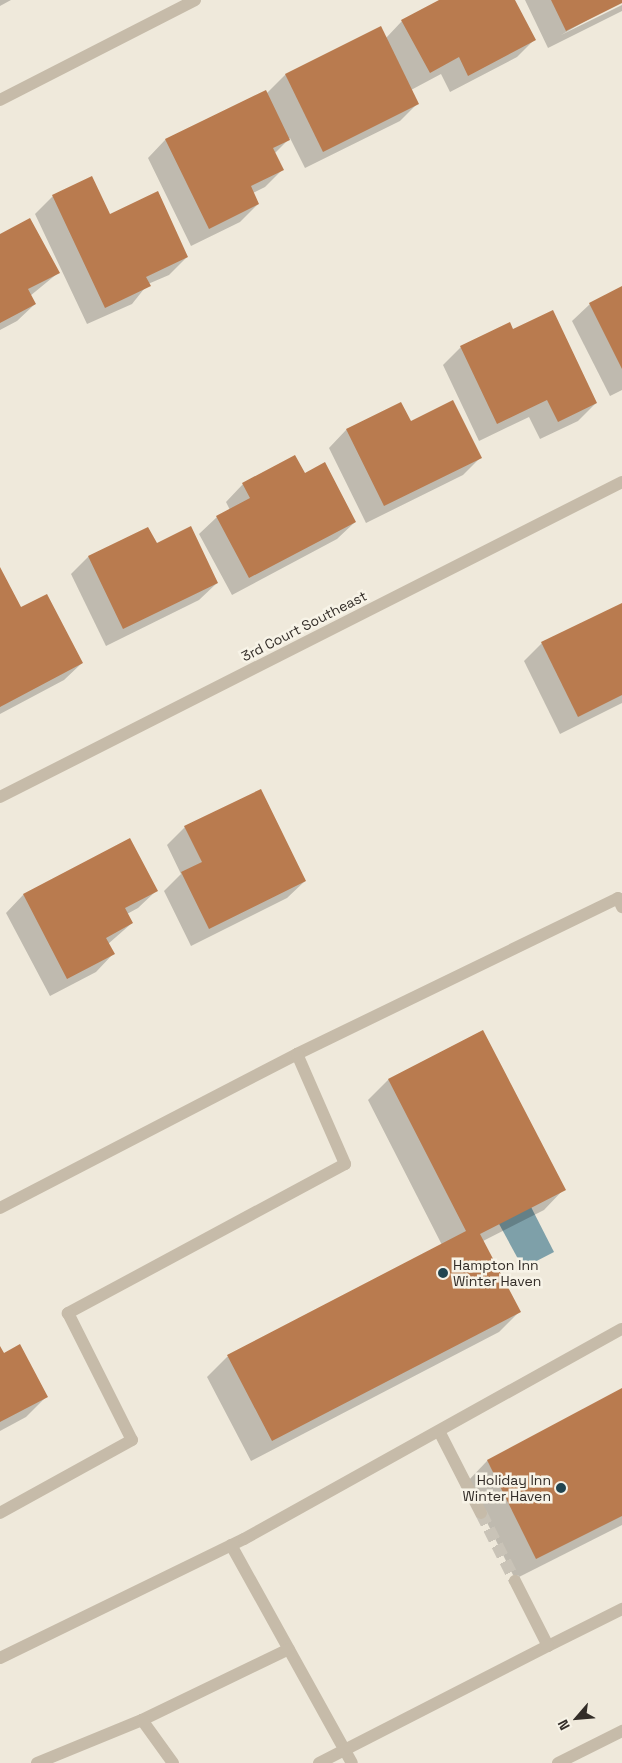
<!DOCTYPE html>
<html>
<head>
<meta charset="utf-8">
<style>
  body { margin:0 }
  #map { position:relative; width:622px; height:1763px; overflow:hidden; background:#efe9db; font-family:"Space Grotesk",sans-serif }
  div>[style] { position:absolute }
  .water>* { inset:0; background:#7ea0a9 }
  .shadow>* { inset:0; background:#0003 }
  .building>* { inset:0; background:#b97b4f }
  .minor-tunnel>* { height:12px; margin-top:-6px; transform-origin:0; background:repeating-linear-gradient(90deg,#c9c3b7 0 12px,transparent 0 18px) }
  .minor>* { height:12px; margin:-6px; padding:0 6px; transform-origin:6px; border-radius:6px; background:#c6bba9 }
  .dots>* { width:14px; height:14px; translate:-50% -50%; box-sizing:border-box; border:2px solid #f7f3e7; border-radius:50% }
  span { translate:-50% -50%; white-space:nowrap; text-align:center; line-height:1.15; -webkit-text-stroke:5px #f7f3e7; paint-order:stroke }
  .street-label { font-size:14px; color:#332d28 }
  .poi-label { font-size:14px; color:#332d28 }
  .left { translate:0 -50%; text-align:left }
  .right { translate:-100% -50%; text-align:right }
  .north { position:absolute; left:552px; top:1693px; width:50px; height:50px; -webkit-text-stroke:4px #f7f3e7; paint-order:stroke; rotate:243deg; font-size:14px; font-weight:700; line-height:20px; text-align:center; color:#332d28 }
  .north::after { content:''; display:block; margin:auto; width:18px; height:22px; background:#332d28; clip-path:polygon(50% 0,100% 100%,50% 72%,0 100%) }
</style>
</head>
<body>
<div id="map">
  <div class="water">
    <i style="clip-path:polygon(530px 1205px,554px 1252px,523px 1268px,498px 1222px)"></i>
  </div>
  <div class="shadow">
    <i style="clip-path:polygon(0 0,11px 0,0 6px)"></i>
    <i style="clip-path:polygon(441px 0,513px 0,535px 39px,517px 57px,450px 92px,441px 74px,411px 90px,418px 103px,400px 121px,305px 168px,290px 138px,274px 154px,282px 170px,265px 187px,253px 193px,258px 204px,240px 222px,191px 246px,148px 158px,165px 140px,265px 92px,266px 94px,285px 75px,381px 28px,386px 38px,402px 21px)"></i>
    <i style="clip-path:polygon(525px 0,622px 0,561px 35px,622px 5px,622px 11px,548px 48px)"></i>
    <i style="clip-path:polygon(53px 196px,109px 215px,187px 257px,169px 275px,148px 284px,132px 304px,87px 324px,35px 214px)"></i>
    <i style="clip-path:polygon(0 236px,58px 273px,30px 296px,35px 304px,17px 321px,0 330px)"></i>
    <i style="clip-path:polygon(622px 287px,622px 390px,610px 396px,572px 321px,590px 304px)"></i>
    <i style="clip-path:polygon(513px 331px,596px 403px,578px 421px,540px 439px,529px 417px,479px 441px,443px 365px,461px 347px)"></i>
    <i style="clip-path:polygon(400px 404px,410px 423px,481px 457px,463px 475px,366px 523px,329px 448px,346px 430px)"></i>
    <i style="clip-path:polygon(304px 474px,355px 522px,337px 539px,232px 595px,199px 534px,217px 517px,230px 510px,226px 502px,243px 484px)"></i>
    <i style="clip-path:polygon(156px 545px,217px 583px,199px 600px,106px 646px,71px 574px,88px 557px)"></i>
    <i style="clip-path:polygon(0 569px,21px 608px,82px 663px,64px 680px,0 714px)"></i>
    <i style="clip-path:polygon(622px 604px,622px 703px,560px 734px,524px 661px,542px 643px)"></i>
    <i style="clip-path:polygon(185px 827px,305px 881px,287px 898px,191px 946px,164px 891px,181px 874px,167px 845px)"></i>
    <i style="clip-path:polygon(129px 840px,156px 891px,138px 908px,127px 914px,132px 923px,108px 944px,113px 954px,96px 972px,50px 996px,6px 913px,23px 895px)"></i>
    <i style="clip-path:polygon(482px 1031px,564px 1189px,544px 1210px,483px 1241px,519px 1312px,499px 1332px,251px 1461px,207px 1377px,227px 1357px,442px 1245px,368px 1100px,388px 1080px)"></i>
    <i style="clip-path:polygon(0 1349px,46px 1397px,26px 1417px,0 1431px)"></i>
    <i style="clip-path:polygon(622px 1390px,622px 1525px,515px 1579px,467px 1482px,487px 1461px)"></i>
  </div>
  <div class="building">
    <i style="clip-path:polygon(439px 0,515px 0,536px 40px,468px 76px,459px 57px,430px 73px,401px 20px)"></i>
    <i style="clip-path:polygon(551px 0,622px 0,622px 3px,566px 31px)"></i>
    <i style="clip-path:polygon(381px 26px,419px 104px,323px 152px,285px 74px)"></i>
    <i style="clip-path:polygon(266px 90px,290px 140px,273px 148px,284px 170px,251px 186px,259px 204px,209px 229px,165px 139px)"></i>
    <i style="clip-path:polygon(92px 176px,110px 214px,158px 191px,188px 257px,146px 277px,151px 286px,105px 308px,52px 195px)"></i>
    <i style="clip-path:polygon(30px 218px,60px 273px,28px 289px,36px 304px,0 323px,0 234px)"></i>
    <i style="clip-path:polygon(622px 286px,622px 369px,589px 303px)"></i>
    <i style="clip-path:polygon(553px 310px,597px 403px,558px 422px,547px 400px,497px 424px,460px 346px,510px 322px,513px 329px)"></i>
    <i style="clip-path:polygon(453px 400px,482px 458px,384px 506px,346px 429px,401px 402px,411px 421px)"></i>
    <i style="clip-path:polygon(295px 455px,305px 473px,325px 462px,356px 522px,249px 578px,216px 516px,250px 498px,242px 483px)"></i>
    <i style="clip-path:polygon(191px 526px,218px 583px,123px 629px,88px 556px,148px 527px,157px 543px)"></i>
    <i style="clip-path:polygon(0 567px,21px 607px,47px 594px,83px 663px,0 707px)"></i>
    <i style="clip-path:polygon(622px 603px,622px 695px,578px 717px,541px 642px)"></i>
    <i style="clip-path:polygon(261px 789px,306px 881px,209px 929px,181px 872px,202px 862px,184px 826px)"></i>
    <i style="clip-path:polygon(130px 838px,158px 891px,125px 908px,133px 923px,106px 938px,115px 954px,67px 979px,23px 894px)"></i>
    <i style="clip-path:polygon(483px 1030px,566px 1190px,480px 1234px,521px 1312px,272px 1441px,227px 1355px,466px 1231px,388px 1079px)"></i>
    <i style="clip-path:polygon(20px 1344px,48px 1397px,0 1422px,0 1346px,4px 1353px)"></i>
    <i style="clip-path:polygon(622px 1388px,622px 1516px,536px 1559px,487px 1460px)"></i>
  </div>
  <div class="minor-tunnel">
    <i style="left:481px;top:1513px;width:76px;rotate:63.4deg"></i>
  </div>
  <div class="minor">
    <i style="left:0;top:100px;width:219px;rotate:-27.1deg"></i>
    <i style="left:0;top:797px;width:697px;rotate:-26.86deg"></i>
    <i style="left:297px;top:1054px;width:357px;rotate:-25.9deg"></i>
    <i style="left:618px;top:898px;width:10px;rotate:66deg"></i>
    <i style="left:0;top:1208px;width:335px;rotate:-27.4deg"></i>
    <i style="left:297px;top:1054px;width:120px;rotate:66.4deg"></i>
    <i style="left:345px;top:1164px;width:315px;rotate:151.7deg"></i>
    <i style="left:68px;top:1313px;width:142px;rotate:63.3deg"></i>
    <i style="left:132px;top:1440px;width:151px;rotate:151.1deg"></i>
    <i style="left:439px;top:1431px;width:92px;rotate:62.9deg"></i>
    <i style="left:231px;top:1545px;width:249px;rotate:61deg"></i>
    <i style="left:548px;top:1646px;width:83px;rotate:-26.6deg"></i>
    <i style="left:0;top:1658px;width:271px;rotate:-26deg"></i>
    <i style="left:244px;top:1539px;width:432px;rotate:-29.1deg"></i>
    <i style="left:142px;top:1720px;width:163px;rotate:-25.8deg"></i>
    <i style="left:37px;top:1763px;width:113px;rotate:-22.3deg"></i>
    <i style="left:142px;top:1720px;width:53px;rotate:54.2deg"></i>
    <i style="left:319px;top:1763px;width:257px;rotate:-27.1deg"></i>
    <i style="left:548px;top:1646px;width:73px;rotate:-116.9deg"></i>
    <i style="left:558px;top:1763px;width:72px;rotate:-26.6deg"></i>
  </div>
  <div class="dots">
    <i style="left:443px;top:1273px;background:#224550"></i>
    <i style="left:561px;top:1488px;background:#224550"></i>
  </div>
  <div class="street-label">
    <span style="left:304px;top:626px;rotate:-27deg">3rd Court Southeast</span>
  </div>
  <div class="poi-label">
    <span class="left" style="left:453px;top:1273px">Hampton Inn<br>Winter Haven</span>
    <span class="right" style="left:551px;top:1488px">Holiday Inn<br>Winter Haven</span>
  </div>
  <div class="north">N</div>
</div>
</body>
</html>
